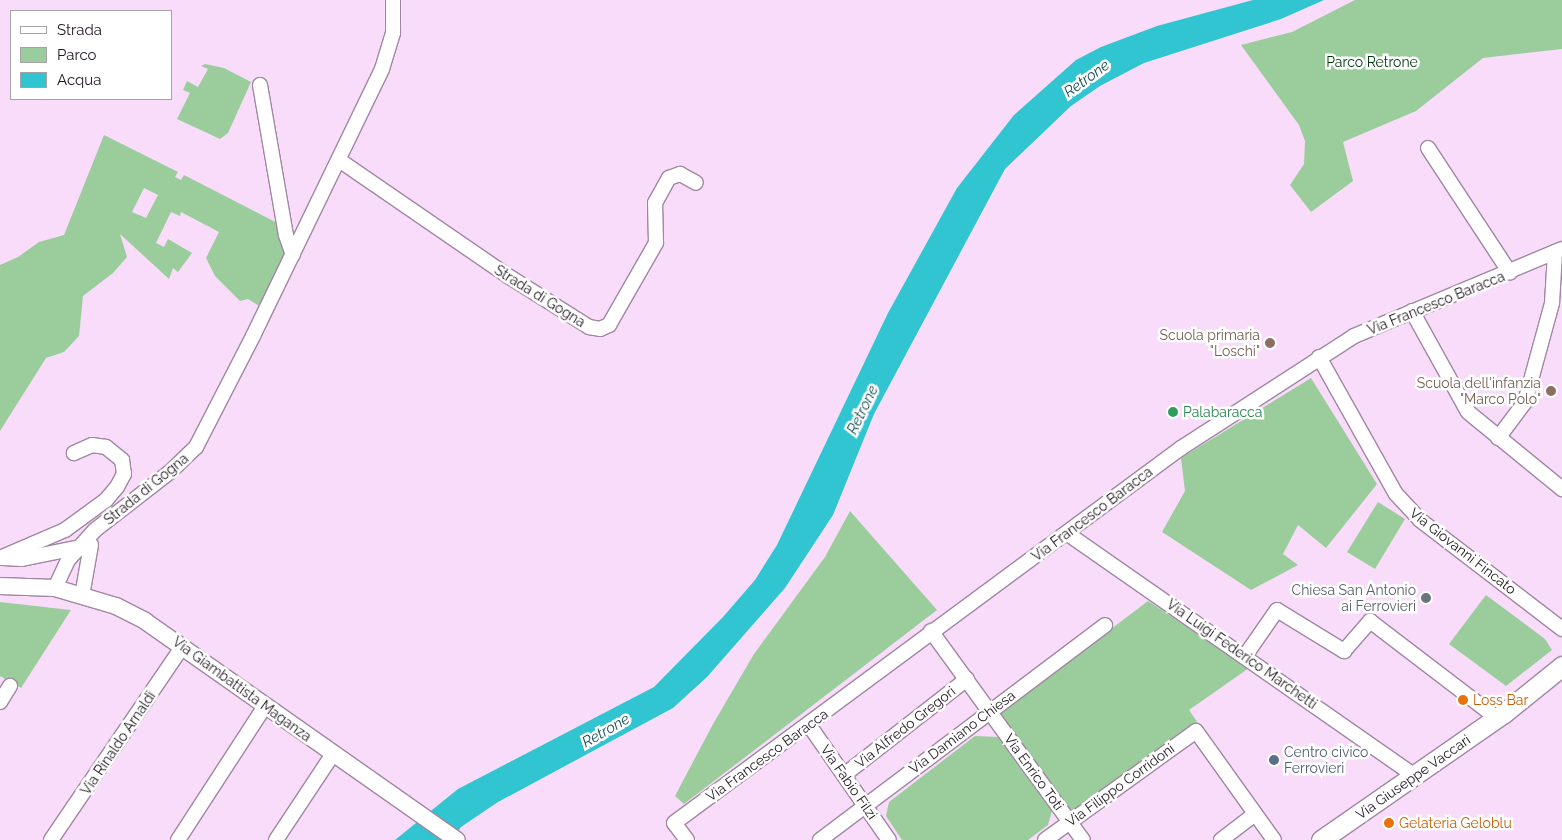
<!DOCTYPE html>
<html>
<head>
<meta charset="utf-8">
<style>
  body { margin:0 }
  #map { position:relative; width:1562px; height:840px; overflow:hidden; background:#f8dcfa; font-family:Raleway,sans-serif }
  div>[style] { position:absolute }
  .green>* { inset:0; background:#9bcd9c }
  .water>* { inset:0; background:#31c4d1 }
  .roads { filter:drop-shadow(1px 0 #a087a2) drop-shadow(-1px 0 #a087a2) drop-shadow(0 1px #a087a2) drop-shadow(0 -1px #a087a2) }
  .minor>* { height:14px; margin:-7px; padding:0 7px; transform-origin:7px; border-radius:7px; background:#fff }
  .tertiary>* { height:16px; margin:-8px; padding:0 8px; transform-origin:8px; border-radius:8px; background:#fff }
  .secondary>* { height:19px; margin:-9.5px; padding:0 9.5px; transform-origin:9.5px; border-radius:9.5px; background:#fff }
  .dots>* { width:14px; height:14px; translate:-50% -50%; box-sizing:border-box; border:2px solid #fff; border-radius:50% }
  span { translate:-50% -50%; white-space:nowrap; text-align:center; line-height:1.15; -webkit-text-stroke:5px #fff; paint-order:stroke }
  .park-label { font-size:14px; color:#02370b }
  .street-label { font-size:14px; color:#201620 }
  .education-label { font-size:14px; color:#785e54 }
  .right { translate:-100% -50%; text-align:right }
  .leisure-label { font-size:14px; color:#27864d }
  .left { translate:0 -50%; text-align:left }
  .worship-label { font-size:14px; color:#5b616d }
  .food-label { font-size:14px; color:#c56008 }
  .service-label { font-size:14px; color:#4e5e75 }
  .water-label { font-size:15px; color:#134f54; font-style:italic }
  .legend { position:absolute; left:10px; top:10px; width:162px; height:90px; box-sizing:border-box; background:#fff; border:1px solid #a6a2a6; margin:0; padding:6px 9px; list-style:none; font-size:15px; color:#201620 }
  .legend li { display:flex; align-items:center; gap:10px; height:25px }
  .legend b { width:25px; border:1px solid #a6a2a6 }
</style>
</head>
<body>
<div id="map">
  <div class="green">
    <i style="clip-path:polygon(1355px 0,1562px 0,1562px 49px,1483px 58px,1416px 111px,1343px 142px,1353px 181px,1311px 212px,1290px 185px,1304px 164px,1305px 141px,1299px 125px,1241px 45px,1292px 32px)"></i>
    <i style="clip-path:polygon(205px 64px,224px 68px,251px 82px,228px 133px,220px 139px,177px 119px,190px 93px,183px 90px,187px 81px,198px 87px,208px 69px,201px 66px)"></i>
    <i style="clip-path:polygon(evenodd,104px 135px,178px 172px,175px 177px,181px 180px,184px 175px,285px 227px,290px 254px,264px 309px,248px 299px,240px 301px,215px 276px,206px 258px,219px 232px,181px 212px,180px 216px,171px 212px,156px 243px,164px 247px,168px 239px,192px 253px,178px 272px,173px 268px,169px 279px,120px 234px,127px 257px,113px 273px,83px 296px,79px 336px,64px 352px,46px 358px,0 431px,0 265px,18px 257px,39px 242px,64px 235px,104px 135px,144px 188px,158px 195px,146px 218px,132px 212px,144px 188px)"></i>
    <i style="clip-path:polygon(1311px 378px,1377px 484px,1326px 548px,1298px 525px,1283px 554px,1298px 565px,1251px 590px,1162px 532px,1185px 491px,1181px 458px)"></i>
    <i style="clip-path:polygon(1378px 502px,1405px 519px,1375px 569px,1347px 552px)"></i>
    <i style="clip-path:polygon(850px 511px,937px 610px,684px 804px,675px 796px,713px 724px,754px 654px,825px 557px)"></i>
    <i style="clip-path:polygon(1486px 595px,1545px 639px,1552px 650px,1506px 686px,1449px 644px)"></i>
    <i style="clip-path:polygon(1148px 601px,1249px 668px,1189px 710px,1198px 723px,1072px 816px,1000px 718px,1000px 713px)"></i>
    <i style="clip-path:polygon(0 602px,71px 610px,21px 688px,0 676px)"></i>
    <i style="clip-path:polygon(975px 736px,998px 737px,1052px 811px,1048px 825px,1028px 840px,902px 840px,886px 816px,889px 802px)"></i>
  </div>
  <div class="water">
    <i style="clip-path:polygon(1253px 0,1324px 0,1281px 19px,1144px 63px,1100px 86px,1071px 106px,1005px 169px,874px 414px,833px 515px,785px 588px,707px 677px,673px 708px,498px 802px,461px 827px,452px 840px,395px 840px,458px 789px,654px 687px,723px 617px,755px 580px,777px 545px,888px 313px,957px 188px,1014px 115px,1076px 60px,1101px 47px,1157px 26px)"></i>
  </div>
  <div class="roads">
    <div class="minor">
      <i style="left:260px;top:85px;width:152px;rotate:80.2deg"></i>
      <i style="left:286px;top:235px;width:21px;rotate:71deg"></i>
      <i style="left:1428px;top:148px;width:149px;rotate:56.7deg"></i>
      <i style="left:339px;top:160px;width:205px;rotate:34.5deg"></i>
      <i style="left:508px;top:276px;width:96px;rotate:32.2deg"></i>
      <i style="left:589px;top:327px;width:11px;rotate:10deg"></i>
      <i style="left:600px;top:329px;width:10px;rotate:-24deg"></i>
      <i style="left:609px;top:325px;width:95px;rotate:-60.2deg"></i>
      <i style="left:656px;top:243px;width:40px;rotate:-91.4deg"></i>
      <i style="left:655px;top:203px;width:29px;rotate:-61deg"></i>
      <i style="left:669px;top:178px;width:12px;rotate:-20deg"></i>
      <i style="left:680px;top:174px;width:18px;rotate:29deg"></i>
      <i style="left:1412px;top:311px;width:115px;rotate:61deg"></i>
      <i style="left:1468px;top:412px;width:122px;rotate:39.3deg"></i>
      <i style="left:1319px;top:357px;width:157px;rotate:60.7deg"></i>
      <i style="left:1396px;top:494px;width:35px;rotate:47deg"></i>
      <i style="left:1420px;top:520px;width:179px;rotate:37.5deg"></i>
      <i style="left:1498px;top:438px;width:45px;rotate:-53.1deg"></i>
      <i style="left:1525px;top:402px;width:103px;rotate:-74.7deg"></i>
      <i style="left:1552px;top:303px;width:51px;rotate:-86.6deg"></i>
      <i style="left:1068px;top:534px;width:423px;rotate:34.9deg"></i>
      <i style="left:0;top:558px;width:71px;rotate:-23.3deg"></i>
      <i style="left:65px;top:530px;width:51px;rotate:-36.2deg"></i>
      <i style="left:106px;top:500px;width:17px;rotate:-50deg"></i>
      <i style="left:117px;top:487px;width:15px;rotate:-62deg"></i>
      <i style="left:124px;top:474px;width:14px;rotate:-98deg"></i>
      <i style="left:122px;top:460px;width:21px;rotate:-141deg"></i>
      <i style="left:106px;top:447px;width:14px;rotate:-172deg"></i>
      <i style="left:92px;top:445px;width:20px;rotate:156deg"></i>
      <i style="left:3px;top:558px;width:19px;rotate:3deg"></i>
      <i style="left:22px;top:559px;width:59px;rotate:-11.7deg"></i>
      <i style="left:80px;top:547px;width:10px;rotate:29deg"></i>
      <i style="left:55px;top:588px;width:31px;rotate:-65deg"></i>
      <i style="left:68px;top:560px;width:40px;rotate:-48deg"></i>
      <i style="left:95px;top:530px;width:96px;rotate:-37.8deg"></i>
      <i style="left:171px;top:471px;width:35px;rotate:-44deg"></i>
      <i style="left:196px;top:447px;width:125px;rotate:-62.8deg"></i>
      <i style="left:253px;top:336px;width:297px;rotate:-64.2deg"></i>
      <i style="left:382px;top:69px;width:38px;rotate:-73deg"></i>
      <i style="left:393px;top:33px;width:33px;rotate:-90deg"></i>
      <i style="left:82px;top:596px;width:52px;rotate:-80deg"></i>
      <i style="left:931px;top:631px;width:258px;rotate:54deg"></i>
      <i style="left:1245px;top:656px;width:56px;rotate:-55.2deg"></i>
      <i style="left:1277px;top:610px;width:79px;rotate:31.5deg"></i>
      <i style="left:1344px;top:651px;width:40px;rotate:-49deg"></i>
      <i style="left:1370px;top:621px;width:160px;rotate:37.4deg"></i>
      <i style="left:0;top:702px;width:19px;rotate:-58deg"></i>
      <i style="left:809px;top:725px;width:140px;rotate:55.2deg"></i>
      <i style="left:844px;top:775px;width:156px;rotate:-38deg"></i>
      <i style="left:51px;top:840px;width:235px;rotate:-55.8deg"></i>
      <i style="left:178px;top:840px;width:160px;rotate:-57deg"></i>
      <i style="left:276px;top:840px;width:103px;rotate:-56.5deg"></i>
      <i style="left:687px;top:840px;width:21px;rotate:-127deg"></i>
      <i style="left:674px;top:823px;width:631px;rotate:-36.49deg"></i>
      <i style="left:1181px;top:448px;width:206px;rotate:-32.9deg"></i>
      <i style="left:1354px;top:336px;width:225px;rotate:-22.7deg"></i>
      <i style="left:820px;top:840px;width:357px;rotate:-37deg"></i>
      <i style="left:1045px;top:840px;width:186px;rotate:-35.8deg"></i>
      <i style="left:1196px;top:731px;width:134px;rotate:54.4deg"></i>
      <i style="left:1221px;top:840px;width:43px;rotate:-37.4deg"></i>
    </div>
    <div class="tertiary">
      <i style="left:0;top:586px;width:55px;rotate:2.1deg"></i>
      <i style="left:55px;top:588px;width:64px;rotate:16.4deg"></i>
      <i style="left:116px;top:606px;width:33px;rotate:27deg"></i>
      <i style="left:145px;top:621px;width:381px;rotate:35.1deg"></i>
    </div>
    <div class="secondary">
      <i style="left:1321px;top:840px;width:223px;rotate:-34.8deg"></i>
      <i style="left:1504px;top:713px;width:75px;rotate:-39deg"></i>
    </div>
  </div>
  <div class="dots">
    <i style="left:1270px;top:343px;background:#8d6e63"></i>
    <i style="left:1551px;top:391px;background:#8d6e63"></i>
    <i style="left:1173px;top:412px;background:#2e9e5b"></i>
    <i style="left:1426px;top:598px;background:#6b7280"></i>
    <i style="left:1463px;top:700px;background:#e8710a"></i>
    <i style="left:1274px;top:760px;background:#5c6f8a"></i>
    <i style="left:1389px;top:823px;background:#e8710a"></i>
  </div>
  <div class="park-label">
    <span style="left:1372px;top:62px">Parco Retrone</span>
  </div>
  <div class="street-label">
    <span style="left:540px;top:296px;rotate:32deg">Strada di Gogna</span>
    <span style="left:1436px;top:303px;rotate:-22deg">Via Francesco Baracca</span>
    <span style="left:146px;top:489px;rotate:-39deg">Strada di Gogna</span>
    <span style="left:1092px;top:514px;rotate:-37deg">Via Francesco Baracca</span>
    <span style="left:1463px;top:551px;rotate:38deg">Via Giovanni Fincato</span>
    <span style="left:1242px;top:654px;rotate:35deg">Via Luigi Federico Marchetti</span>
    <span style="left:242px;top:689px;rotate:36deg">Via Giambattista Maganza</span>
    <span style="left:905px;top:727px;rotate:-38deg">Via Alfredo Gregori</span>
    <span style="left:962px;top:732px;rotate:-37deg">Via Damiano Chiesa</span>
    <span style="left:118px;top:743px;rotate:-56deg">Via Rinaldo Arnaldi</span>
    <span style="left:767px;top:755px;rotate:-36deg">Via Francesco Baracca</span>
    <span style="left:1034px;top:772px;rotate:54deg">Via Enrico Toti</span>
    <span style="left:1413px;top:777px;rotate:-35deg">Via Giuseppe Vaccari</span>
    <span style="left:849px;top:782px;rotate:55deg">Via Fabio Filzi</span>
    <span style="left:1120px;top:785px;rotate:-36deg">Via Filippo Corridoni</span>
  </div>
  <div class="education-label">
    <span class="right" style="left:1260px;top:343px">Scuola primaria<br>"Loschi"</span>
    <span class="right" style="left:1541px;top:391px">Scuola dell'infanzia<br>"Marco Polo"</span>
  </div>
  <div class="leisure-label">
    <span class="left" style="left:1183px;top:412px">Palabaracca</span>
  </div>
  <div class="worship-label">
    <span class="right" style="left:1416px;top:598px">Chiesa San Antonio<br>ai Ferrovieri</span>
  </div>
  <div class="food-label">
    <span class="left" style="left:1473px;top:700px">Loss Bar</span>
    <span class="left" style="left:1399px;top:823px">Gelateria Geloblu</span>
  </div>
  <div class="service-label">
    <span class="left" style="left:1284px;top:760px">Centro civico<br>Ferrovieri</span>
  </div>
  <div class="water-label">
    <span style="left:1087px;top:79px;rotate:-36deg">Retrone</span>
    <span style="left:863px;top:410px;rotate:-64deg">Retrone</span>
    <span style="left:606px;top:731px;rotate:-30deg">Retrone</span>
  </div>
  <ul class="legend">
  <li><b style="height:6px;background:#fff"></b>Strada</li>
  <li><b style="height:14px;background:#9bcd9c"></b>Parco</li>
  <li><b style="height:14px;background:#31c4d1"></b>Acqua</li>
  </ul>
</div>
</body>
</html>
